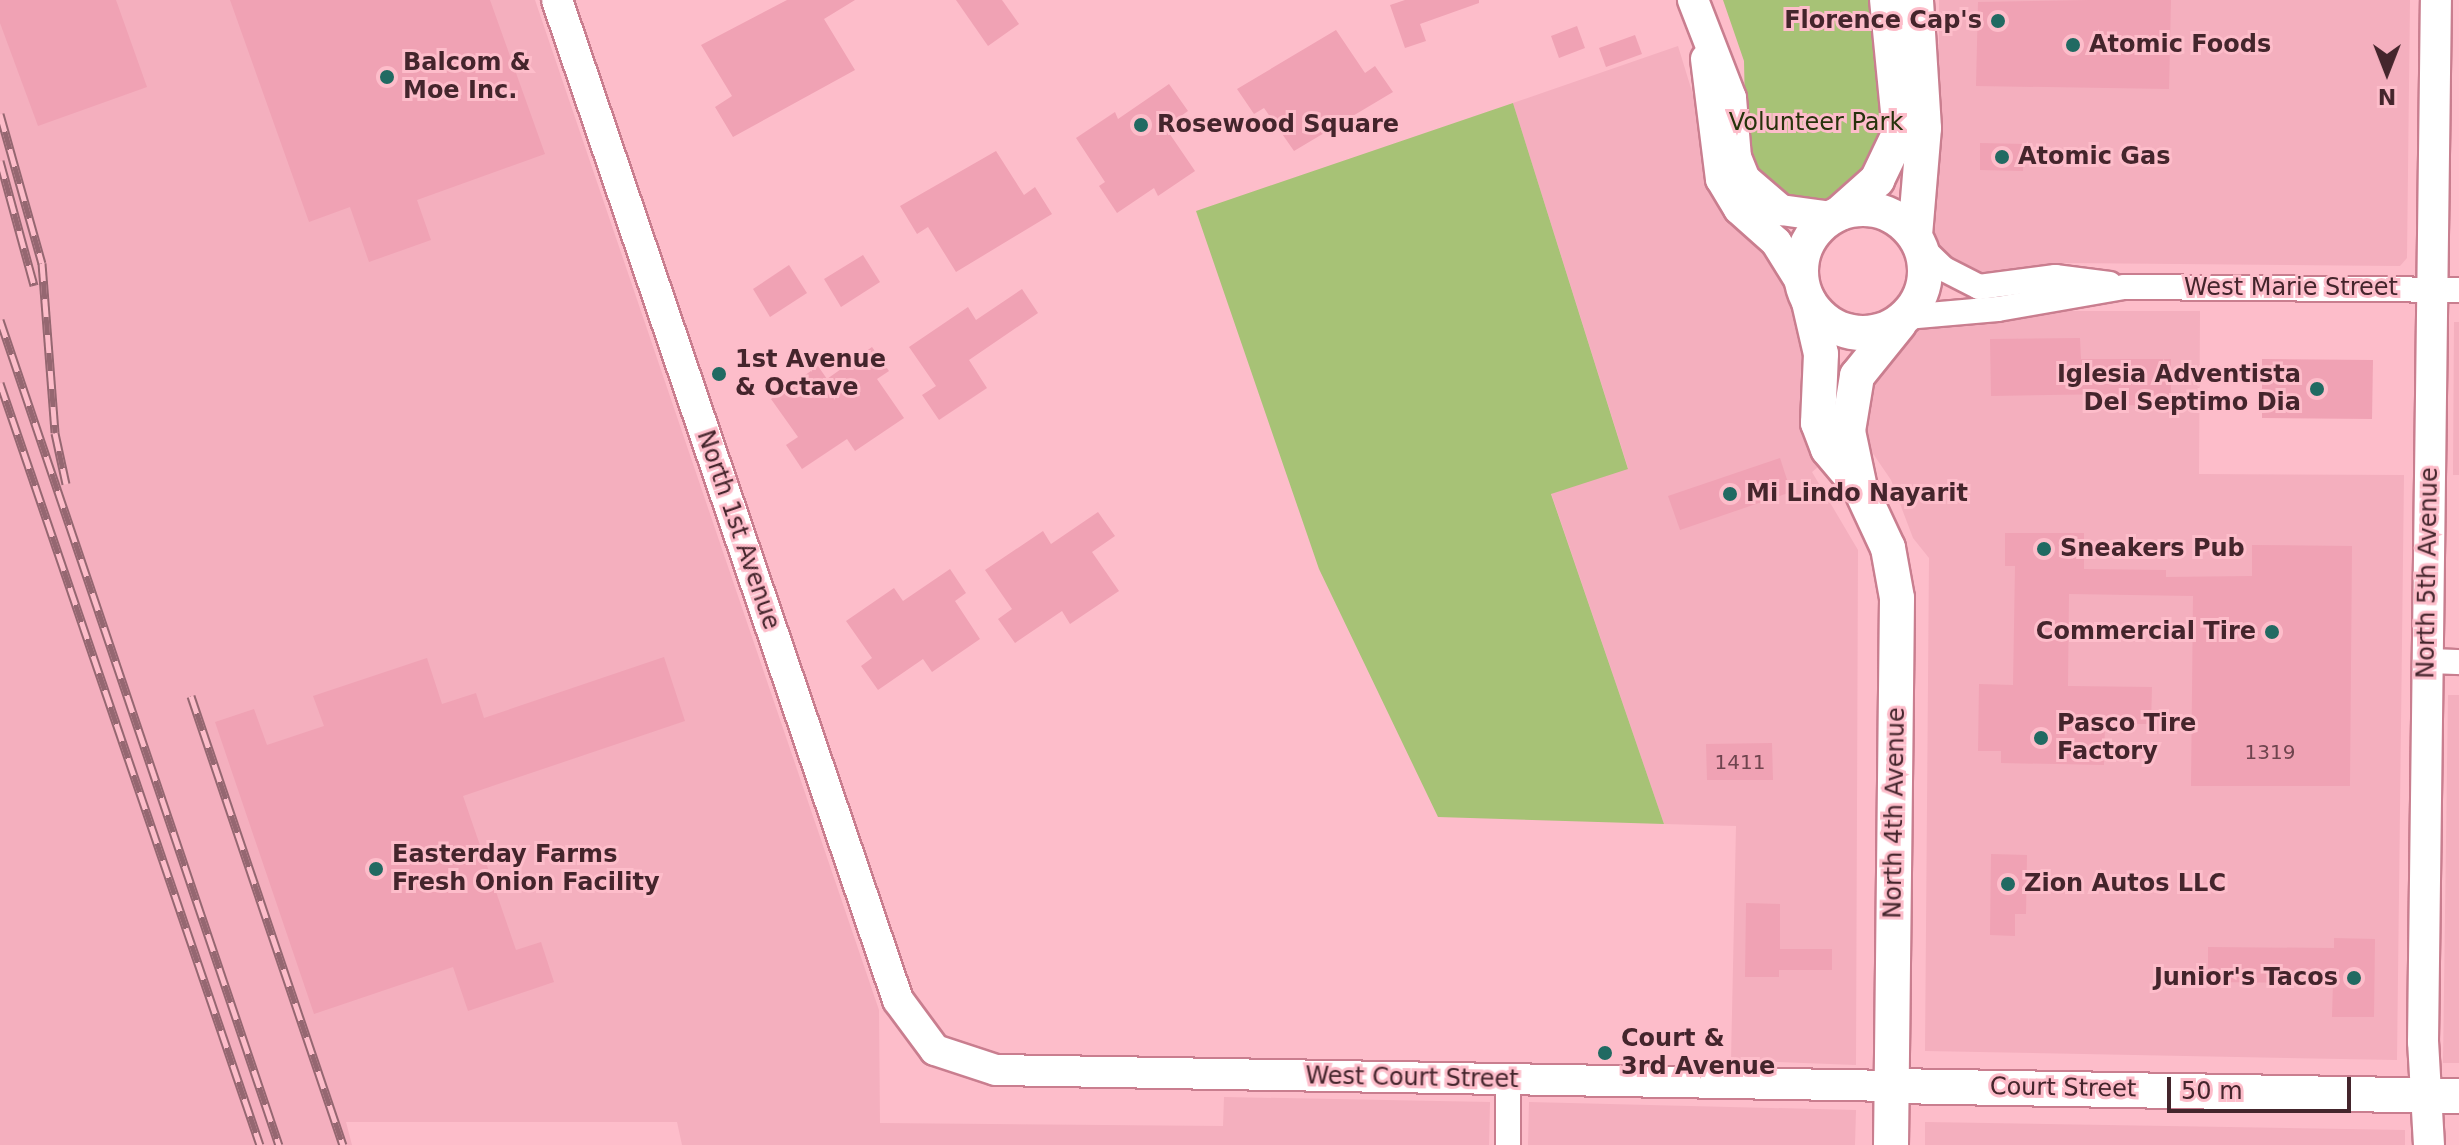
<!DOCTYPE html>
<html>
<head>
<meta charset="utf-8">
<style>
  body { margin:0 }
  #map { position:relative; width:2459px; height:1145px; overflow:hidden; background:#fdbdca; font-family:"DejaVu Sans",sans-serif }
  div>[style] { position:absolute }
  .built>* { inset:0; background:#f4afbe }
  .green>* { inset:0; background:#a7c276 }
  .building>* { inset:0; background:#f0a2b4 }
  .roads { filter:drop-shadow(2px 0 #c97e8f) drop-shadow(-2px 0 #c97e8f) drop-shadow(0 2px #c97e8f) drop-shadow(0 -2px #c97e8f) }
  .minor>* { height:24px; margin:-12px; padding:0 12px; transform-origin:12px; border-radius:12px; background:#fff }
  .tertiary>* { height:30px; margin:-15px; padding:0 15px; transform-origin:15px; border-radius:15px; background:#fff }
  .secondary>* { height:34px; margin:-17px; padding:0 17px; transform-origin:17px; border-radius:17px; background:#fff }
  .secondary>.ring { margin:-17px; padding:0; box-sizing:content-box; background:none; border:34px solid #fff; border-radius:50% }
  .rail>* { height:9px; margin-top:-4.5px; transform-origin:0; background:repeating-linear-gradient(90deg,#fdbdca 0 18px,#956771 0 36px); box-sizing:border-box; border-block:2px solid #956771 }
  .dots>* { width:22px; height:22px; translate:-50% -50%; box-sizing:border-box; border:4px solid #fdbdca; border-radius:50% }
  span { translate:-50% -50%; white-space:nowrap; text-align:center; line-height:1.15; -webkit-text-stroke:6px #fdbdca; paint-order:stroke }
  .number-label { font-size:20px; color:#6f444e }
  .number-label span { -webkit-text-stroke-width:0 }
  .poi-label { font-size:24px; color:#44252c; font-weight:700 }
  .right { translate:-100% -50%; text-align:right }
  .left { translate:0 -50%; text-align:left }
  .park-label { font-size:24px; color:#27330c }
  .street-label { font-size:24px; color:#44252c }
  .north { position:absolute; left:2347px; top:32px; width:80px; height:80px; -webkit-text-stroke:6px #fdbdca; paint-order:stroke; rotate:180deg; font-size:22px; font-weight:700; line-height:32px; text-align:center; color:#44252c }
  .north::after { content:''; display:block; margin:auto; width:28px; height:36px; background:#44252c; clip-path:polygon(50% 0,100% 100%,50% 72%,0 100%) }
  .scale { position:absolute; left:2167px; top:1077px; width:184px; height:36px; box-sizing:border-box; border:4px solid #44252c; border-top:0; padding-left:10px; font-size:24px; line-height:28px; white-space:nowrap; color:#44252c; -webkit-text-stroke:6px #fdbdca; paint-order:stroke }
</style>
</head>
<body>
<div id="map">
  <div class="built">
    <i style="clip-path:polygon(0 0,535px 0,879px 1010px,880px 1123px,1223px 1126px,1224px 1097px,1490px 1102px,1489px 1145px,682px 1145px,677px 1122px,346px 1122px,352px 1145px,0 1145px)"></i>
    <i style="clip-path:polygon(1939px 0,2410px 0,2407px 258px,2400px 266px,2066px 263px,1985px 280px,1948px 261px,1929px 238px,1930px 66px,1939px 43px)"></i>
    <i style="clip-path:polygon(1678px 46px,1702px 124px,1807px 319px,1809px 444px,1818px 467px,1812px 472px,1858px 550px,1856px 1065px,1731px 1060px,1736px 826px,1664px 824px,1551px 493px,1628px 468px,1513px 103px)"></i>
    <i style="clip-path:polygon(2061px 311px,2200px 311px,2199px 474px,2404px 475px,2397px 1060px,1925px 1051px,1929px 558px,1913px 538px,1891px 480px,1859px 433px,1862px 385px,1913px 328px)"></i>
    <i style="clip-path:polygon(2454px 322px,2459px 322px,2459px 475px,2453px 475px)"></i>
    <i style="clip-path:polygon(2448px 695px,2459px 695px,2459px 1063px,2443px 1063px)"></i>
    <i style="clip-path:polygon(1529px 1102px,1856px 1110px,1855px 1145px,1528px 1145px)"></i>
    <i style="clip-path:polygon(1925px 1122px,2405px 1130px,2405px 1145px,1925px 1145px)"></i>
  </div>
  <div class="green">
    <i style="clip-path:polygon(1723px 0,1875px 0,1888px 145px,1838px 203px,1777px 196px,1746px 158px,1744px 61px)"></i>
    <i style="clip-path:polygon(1513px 103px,1628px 469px,1551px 494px,1664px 824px,1438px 817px,1319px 569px,1196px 211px)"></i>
  </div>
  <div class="building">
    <i style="clip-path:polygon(0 0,116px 0,147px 87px,38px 126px,0 23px)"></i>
    <i style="clip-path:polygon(230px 0,490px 0,545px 154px,417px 200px,431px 240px,369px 262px,350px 207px,309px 222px)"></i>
    <i style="clip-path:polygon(787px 0,855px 0,824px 19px,855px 70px,733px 137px,715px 107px,732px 96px,701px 45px)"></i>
    <i style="clip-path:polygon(956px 0,1002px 0,1019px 24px,988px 46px)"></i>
    <i style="clip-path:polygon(1405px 0,1479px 0,1479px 3px,1420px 24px,1426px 41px,1405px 48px,1390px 5px)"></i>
    <i style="clip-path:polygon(2089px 0,2171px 0,2169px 89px,1976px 86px,1978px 2px)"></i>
    <i style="clip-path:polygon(1577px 26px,1585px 48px,1559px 58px,1551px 36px)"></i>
    <i style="clip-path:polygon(1336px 30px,1365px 73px,1375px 66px,1393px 92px,1294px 151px,1264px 108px,1254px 114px,1237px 89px)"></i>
    <i style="clip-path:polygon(1635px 35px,1642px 54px,1606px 67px,1599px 48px)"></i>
    <i style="clip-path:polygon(1169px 84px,1188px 111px,1165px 127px,1195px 171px,1158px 196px,1154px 188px,1117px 213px,1099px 186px,1105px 182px,1076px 138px,1115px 112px,1118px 119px)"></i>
    <i style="clip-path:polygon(1980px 143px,2024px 144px,2023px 171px,1980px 170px)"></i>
    <i style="clip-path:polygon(996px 151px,1024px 195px,1035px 187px,1052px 214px,956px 272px,928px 227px,917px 234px,900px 206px)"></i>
    <i style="clip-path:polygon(863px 255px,880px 282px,841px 307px,824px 279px)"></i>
    <i style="clip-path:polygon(789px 265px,807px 293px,770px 317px,753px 289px)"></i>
    <i style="clip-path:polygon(1022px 289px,1038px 313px,969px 360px,987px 388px,939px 420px,922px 395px,936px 386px,909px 347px,968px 307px,976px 320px)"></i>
    <i style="clip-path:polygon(2080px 338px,2081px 359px,2171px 359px,2171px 406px,2116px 405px,2116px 394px,1991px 396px,1990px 339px)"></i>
    <i style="clip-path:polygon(872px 347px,889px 371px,877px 379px,904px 418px,855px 451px,847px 439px,802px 469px,786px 445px,798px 437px,771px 399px,818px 366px,827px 379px)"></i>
    <i style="clip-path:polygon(2262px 359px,2373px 360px,2372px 419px,2262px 418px)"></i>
    <i style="clip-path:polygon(1780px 458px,1791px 492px,1680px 530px,1668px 496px)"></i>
    <i style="clip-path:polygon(1098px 512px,1115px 536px,1092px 552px,1119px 591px,1070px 624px,1062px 611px,1015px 643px,998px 619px,1012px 609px,985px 570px,1043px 531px,1051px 544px)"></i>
    <i style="clip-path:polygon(2005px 533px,2084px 533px,2084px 569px,2166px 570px,2166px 577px,2252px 576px,2252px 545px,2352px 546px,2350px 786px,2191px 786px,2193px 596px,2069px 594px,2068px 686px,2152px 687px,2151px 724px,2105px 724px,2104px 765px,2001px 763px,2001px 751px,1978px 751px,1979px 684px,2013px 685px,2015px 566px,2005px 566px)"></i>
    <i style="clip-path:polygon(950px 569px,966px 593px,955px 601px,980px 639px,932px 672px,923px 659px,878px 690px,861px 666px,872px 658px,846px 621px,894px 588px,903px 601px)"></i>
    <i style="clip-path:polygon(664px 657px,685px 721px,463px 796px,516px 950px,541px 942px,554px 982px,468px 1011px,453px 967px,314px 1014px,215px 722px,254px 709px,267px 745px,324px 726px,313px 696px,427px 658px,442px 704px,476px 693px,484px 718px)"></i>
    <i style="clip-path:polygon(1772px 743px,1773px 780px,1707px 780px,1706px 744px)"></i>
    <i style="clip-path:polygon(1991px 854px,2027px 855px,2026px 914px,2015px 914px,2015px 936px,1990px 935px)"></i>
    <i style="clip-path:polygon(1746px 903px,1780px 904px,1780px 949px,1832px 949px,1832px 970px,1779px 970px,1779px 977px,1745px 977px)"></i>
    <i style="clip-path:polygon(2334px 938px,2375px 939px,2374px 1017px,2332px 1017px,2333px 983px,2208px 982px,2208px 947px,2334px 948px)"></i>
  </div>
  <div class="roads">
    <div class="minor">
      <i style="left:1921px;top:247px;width:32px;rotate:44deg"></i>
      <i style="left:1944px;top:269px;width:39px;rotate:27deg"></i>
      <i style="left:1979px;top:287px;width:77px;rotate:-7.5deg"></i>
      <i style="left:2055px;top:277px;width:55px;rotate:7.3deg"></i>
      <i style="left:1906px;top:317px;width:92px;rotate:-5deg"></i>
      <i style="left:1998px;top:309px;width:128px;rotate:-9.9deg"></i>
      <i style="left:2124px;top:287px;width:335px;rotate:0.5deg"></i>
      <i style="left:2427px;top:661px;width:32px;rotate:2deg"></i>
      <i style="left:1508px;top:1145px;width:66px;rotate:-90deg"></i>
    </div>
    <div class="tertiary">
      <i style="left:557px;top:0;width:1057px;rotate:71.17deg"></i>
      <i style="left:898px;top:1000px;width:62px;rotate:53.5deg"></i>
      <i style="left:935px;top:1050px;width:64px;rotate:18.2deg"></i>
      <i style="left:996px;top:1070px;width:896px;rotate:1.02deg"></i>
      <i style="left:1693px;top:0;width:105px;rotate:68.8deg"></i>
      <i style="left:1731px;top:98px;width:59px;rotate:85.2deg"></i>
      <i style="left:1736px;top:157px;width:24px;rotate:68deg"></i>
      <i style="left:1745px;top:179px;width:48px;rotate:40.7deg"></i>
      <i style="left:1781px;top:210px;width:50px;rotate:8deg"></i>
      <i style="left:1706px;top:59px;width:121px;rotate:82.9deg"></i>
      <i style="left:1721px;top:179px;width:35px;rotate:59deg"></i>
      <i style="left:1739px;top:209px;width:50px;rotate:41.7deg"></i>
      <i style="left:1776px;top:242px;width:49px;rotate:58.2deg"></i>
      <i style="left:2429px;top:1145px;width:103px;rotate:-93.3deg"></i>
      <i style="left:2423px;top:1042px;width:1042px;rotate:-89.29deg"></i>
    </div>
    <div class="secondary">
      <i class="ring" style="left:1801px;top:209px;width:90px;height:90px"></i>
      <i style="left:1840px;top:213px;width:50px;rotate:-41.7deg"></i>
      <i style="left:1877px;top:180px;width:53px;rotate:-64.4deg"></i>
      <i style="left:1900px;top:132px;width:133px;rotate:-95.6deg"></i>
      <i style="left:1915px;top:235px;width:107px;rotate:-85.2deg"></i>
      <i style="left:1924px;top:128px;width:128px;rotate:-93.6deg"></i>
      <i style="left:1809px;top:302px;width:53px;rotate:77deg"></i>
      <i style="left:1821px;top:354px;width:69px;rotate:92.5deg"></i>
      <i style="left:1818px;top:423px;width:28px;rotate:69deg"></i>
      <i style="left:1828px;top:449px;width:40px;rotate:50deg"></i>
      <i style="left:1892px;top:1086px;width:567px;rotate:1.01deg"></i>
      <i style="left:1891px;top:1145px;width:547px;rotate:-89.37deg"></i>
      <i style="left:1897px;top:598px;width:51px;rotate:-100.2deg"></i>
      <i style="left:1888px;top:548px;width:66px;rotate:-115deg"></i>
      <i style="left:1860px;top:488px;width:58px;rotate:-101.9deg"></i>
      <i style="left:1848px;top:431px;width:56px;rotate:-80.7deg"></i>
      <i style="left:1857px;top:376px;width:67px;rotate:-51.1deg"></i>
    </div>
  </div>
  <div class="rail">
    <i style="left:0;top:114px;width:155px;rotate:74.3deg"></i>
    <i style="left:42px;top:263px;width:170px;rotate:85.6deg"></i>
    <i style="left:55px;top:433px;width:52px;rotate:77.8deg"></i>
    <i style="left:0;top:161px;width:129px;rotate:74.7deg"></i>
    <i style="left:0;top:320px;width:871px;rotate:71.32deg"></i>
    <i style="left:0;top:383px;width:805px;rotate:71.16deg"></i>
    <i style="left:191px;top:696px;width:474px;rotate:71.3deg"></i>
  </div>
  <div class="dots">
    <i style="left:1998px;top:21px;background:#216a62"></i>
    <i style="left:2073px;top:45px;background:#216a62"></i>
    <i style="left:387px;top:77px;background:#216a62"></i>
    <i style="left:1141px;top:125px;background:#216a62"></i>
    <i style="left:2002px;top:157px;background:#216a62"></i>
    <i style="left:719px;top:374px;background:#216a62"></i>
    <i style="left:2317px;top:389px;background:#216a62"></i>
    <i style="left:1730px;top:494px;background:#216a62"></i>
    <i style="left:2044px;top:549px;background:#216a62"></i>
    <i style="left:2272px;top:632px;background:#216a62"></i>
    <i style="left:2041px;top:738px;background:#216a62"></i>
    <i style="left:376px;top:869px;background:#216a62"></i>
    <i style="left:2008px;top:884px;background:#216a62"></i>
    <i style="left:2354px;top:978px;background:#216a62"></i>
    <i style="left:1605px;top:1053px;background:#216a62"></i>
  </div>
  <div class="number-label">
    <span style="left:2270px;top:752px">1319</span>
    <span style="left:1740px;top:762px">1411</span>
  </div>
  <div class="poi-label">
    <span class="right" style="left:1982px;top:21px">Florence Cap's</span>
    <span class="left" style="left:2089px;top:45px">Atomic Foods</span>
    <span class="left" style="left:403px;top:77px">Balcom &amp;<br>Moe Inc.</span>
    <span class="left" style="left:1157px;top:125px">Rosewood Square</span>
    <span class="left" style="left:2018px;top:157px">Atomic Gas</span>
    <span class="left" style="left:735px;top:374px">1st Avenue<br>&amp; Octave</span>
    <span class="right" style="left:2301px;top:389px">Iglesia Adventista<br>Del Septimo Dia</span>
    <span class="left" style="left:1746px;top:494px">Mi Lindo Nayarit</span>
    <span class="left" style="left:2060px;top:549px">Sneakers Pub</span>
    <span class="right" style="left:2256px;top:632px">Commercial Tire</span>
    <span class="left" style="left:2057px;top:738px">Pasco Tire<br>Factory</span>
    <span class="left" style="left:392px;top:869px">Easterday Farms<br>Fresh Onion Facility</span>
    <span class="left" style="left:2024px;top:884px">Zion Autos LLC</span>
    <span class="right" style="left:2338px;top:978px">Junior's Tacos</span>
    <span class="left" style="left:1621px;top:1053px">Court &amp;<br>3rd Avenue</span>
  </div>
  <div class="park-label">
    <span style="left:1816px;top:123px">Volunteer Park</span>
  </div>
  <div class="street-label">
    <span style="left:2291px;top:288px">West Marie Street</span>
    <span style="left:738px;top:530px;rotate:71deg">North 1st Avenue</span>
    <span style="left:2428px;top:573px;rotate:-89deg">North 5th Avenue</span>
    <span style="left:1895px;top:813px;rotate:-89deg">North 4th Avenue</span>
    <span style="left:1412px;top:1078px;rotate:1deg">West Court Street</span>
    <span style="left:2063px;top:1088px;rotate:1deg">Court Street</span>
  </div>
  <div class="north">N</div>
  <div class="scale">50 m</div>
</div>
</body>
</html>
